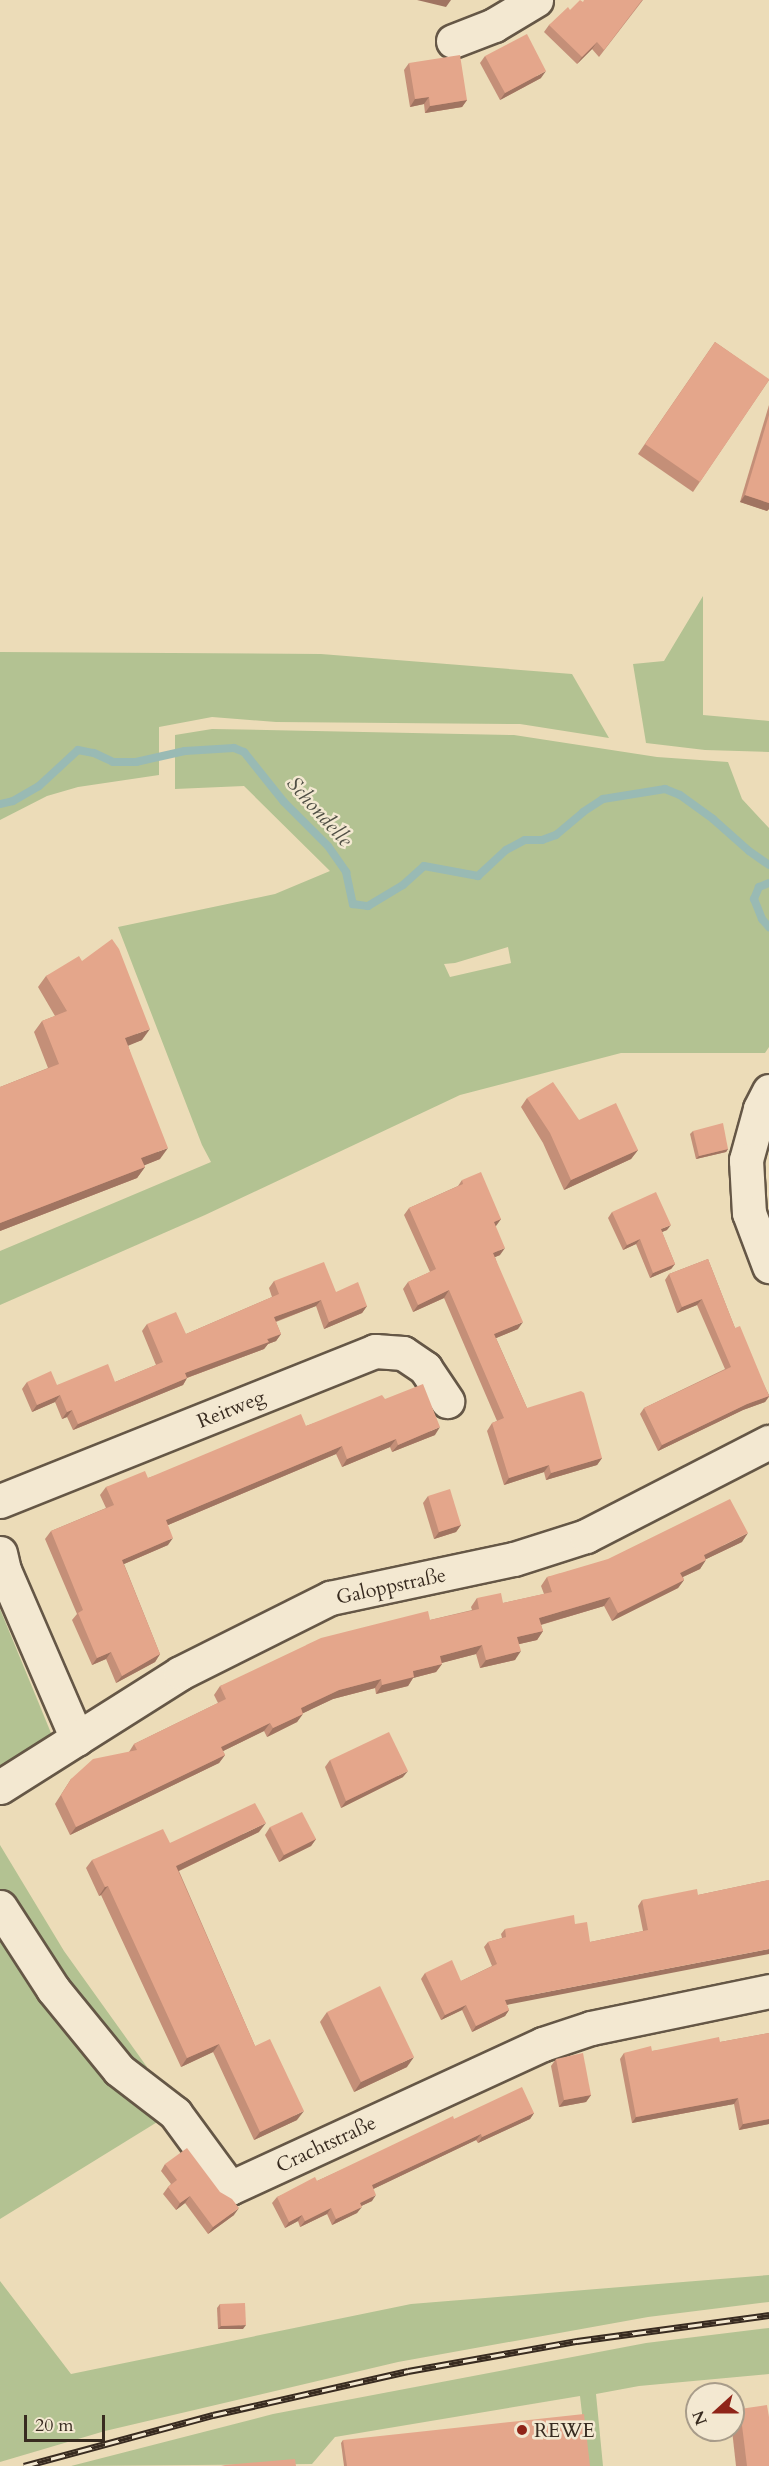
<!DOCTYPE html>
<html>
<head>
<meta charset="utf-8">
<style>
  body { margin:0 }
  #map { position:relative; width:769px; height:2466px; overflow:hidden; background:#ecdcb8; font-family:Cardo,serif }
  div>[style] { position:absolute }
  .green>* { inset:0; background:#b3c292 }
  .stream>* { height:8px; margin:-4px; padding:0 4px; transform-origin:4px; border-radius:4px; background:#99bab4 }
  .roads { filter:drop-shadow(2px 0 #655746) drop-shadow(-2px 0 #655746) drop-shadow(0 2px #655746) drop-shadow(0 -2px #655746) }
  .minor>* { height:33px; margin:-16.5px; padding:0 16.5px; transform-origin:16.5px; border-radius:16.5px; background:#f3e8d1 }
  .rail>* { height:7px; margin-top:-3.5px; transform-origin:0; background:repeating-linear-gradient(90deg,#f3e8d1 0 14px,#382b20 0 28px); box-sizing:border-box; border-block:2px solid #382b20 }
  .wall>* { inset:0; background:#c48f78 }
  .shaded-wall>* { inset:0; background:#a07461 }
  .building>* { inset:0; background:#e4a68b }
  .dots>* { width:16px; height:16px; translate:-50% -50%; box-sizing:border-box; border:3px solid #f3e8d1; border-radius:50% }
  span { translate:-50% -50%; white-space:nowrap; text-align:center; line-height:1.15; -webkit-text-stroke:5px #f3e8d1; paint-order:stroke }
  .street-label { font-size:20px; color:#382b20 }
  .poi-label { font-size:20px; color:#382b20 }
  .left { translate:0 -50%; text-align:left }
  .water-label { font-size:21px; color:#504f45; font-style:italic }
  .north { position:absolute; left:685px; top:2382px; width:60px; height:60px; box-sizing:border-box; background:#f3e8d1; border:2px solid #a89c8a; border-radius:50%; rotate:249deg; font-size:16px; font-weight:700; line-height:24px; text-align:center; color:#382b20 }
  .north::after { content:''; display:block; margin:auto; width:21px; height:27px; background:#8f2418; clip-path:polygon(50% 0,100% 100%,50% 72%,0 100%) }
  .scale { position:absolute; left:24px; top:2415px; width:81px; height:27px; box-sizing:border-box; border:3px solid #382b20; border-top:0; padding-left:8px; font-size:18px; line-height:21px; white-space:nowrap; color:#382b20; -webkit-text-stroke:4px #f3e8d1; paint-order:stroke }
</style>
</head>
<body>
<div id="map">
  <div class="green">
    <i style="clip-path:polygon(703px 596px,703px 715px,769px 721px,769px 752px,705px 750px,646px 743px,633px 664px,664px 661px)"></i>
    <i style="clip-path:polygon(0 652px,321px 654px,572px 674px,609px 738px,520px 724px,276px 722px,212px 717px,159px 727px,159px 775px,78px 787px,47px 796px,0 820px)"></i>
    <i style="clip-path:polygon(evenodd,212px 729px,514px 735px,657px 757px,728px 762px,742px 799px,769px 828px,769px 1047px,765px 1053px,621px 1053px,460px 1095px,205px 1215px,0 1305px,0 1251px,211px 1162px,202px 1145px,118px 927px,275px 894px,330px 871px,244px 786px,175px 789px,175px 735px,212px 729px,508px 947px,511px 963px,450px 977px,444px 964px,455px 963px,508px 947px)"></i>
    <i style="clip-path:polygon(0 1609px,51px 1733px,39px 1746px,0 1772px)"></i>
    <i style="clip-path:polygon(0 1845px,64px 1951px,147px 2067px,135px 2072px,0 1893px)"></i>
    <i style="clip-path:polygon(0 1923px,167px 2116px,0 2219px)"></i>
    <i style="clip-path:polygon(769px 2275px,769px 2302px,648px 2317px,398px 2362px,105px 2431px,0 2462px,0 2281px,71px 2374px,411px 2304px)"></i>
    <i style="clip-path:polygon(769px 2328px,769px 2374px,639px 2386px,596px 2394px,603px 2466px,588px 2466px,580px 2396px,335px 2437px,312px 2464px,71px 2466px,273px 2414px,646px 2343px)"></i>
  </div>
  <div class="stream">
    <i style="left:0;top:804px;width:13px;rotate:-13deg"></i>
    <i style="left:13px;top:801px;width:30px;rotate:-30deg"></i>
    <i style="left:39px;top:786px;width:53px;rotate:-42.7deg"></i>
    <i style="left:78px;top:750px;width:16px;rotate:11deg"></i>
    <i style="left:94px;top:753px;width:21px;rotate:25deg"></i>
    <i style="left:113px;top:762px;width:23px"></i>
    <i style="left:136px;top:762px;width:50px;rotate:-12.7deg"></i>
    <i style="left:185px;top:751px;width:49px;rotate:-3.5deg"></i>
    <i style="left:234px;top:748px;width:11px;rotate:22deg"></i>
    <i style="left:244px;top:752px;width:64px;rotate:51.3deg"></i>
    <i style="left:284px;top:802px;width:62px;rotate:45deg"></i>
    <i style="left:328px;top:846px;width:32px;rotate:55deg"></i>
    <i style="left:346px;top:872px;width:33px;rotate:78deg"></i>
    <i style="left:353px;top:904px;width:15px;rotate:8deg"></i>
    <i style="left:368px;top:906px;width:41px;rotate:-31deg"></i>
    <i style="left:403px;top:885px;width:28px;rotate:-42deg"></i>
    <i style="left:424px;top:866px;width:55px;rotate:10.5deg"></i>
    <i style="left:478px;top:876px;width:38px;rotate:-43deg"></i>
    <i style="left:506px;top:850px;width:21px;rotate:-28deg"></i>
    <i style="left:525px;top:840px;width:17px"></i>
    <i style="left:542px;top:840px;width:15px;rotate:-20deg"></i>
    <i style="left:556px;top:835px;width:35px;rotate:-40deg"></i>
    <i style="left:583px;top:812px;width:24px;rotate:-33deg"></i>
    <i style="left:603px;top:799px;width:63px;rotate:-9.2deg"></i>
    <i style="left:665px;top:789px;width:16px;rotate:22deg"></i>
    <i style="left:680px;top:795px;width:41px;rotate:36deg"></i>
    <i style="left:713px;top:819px;width:48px;rotate:41.6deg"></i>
    <i style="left:749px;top:851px;width:24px;rotate:35deg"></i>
    <i style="left:769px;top:883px;width:11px;rotate:158deg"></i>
    <i style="left:759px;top:887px;width:13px;rotate:113deg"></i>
    <i style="left:754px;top:899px;width:22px;rotate:68deg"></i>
    <i style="left:762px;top:919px;width:11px;rotate:49deg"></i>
  </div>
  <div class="roads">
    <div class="minor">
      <i style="left:453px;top:41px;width:44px;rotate:-21.3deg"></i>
      <i style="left:494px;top:25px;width:49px;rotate:-30.8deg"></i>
      <i style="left:769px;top:1091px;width:20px;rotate:117deg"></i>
      <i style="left:760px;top:1109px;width:53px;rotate:105.4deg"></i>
      <i style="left:746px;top:1160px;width:53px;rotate:86.8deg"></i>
      <i style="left:749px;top:1213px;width:57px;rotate:69.3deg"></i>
      <i style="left:0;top:1501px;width:404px;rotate:-21.8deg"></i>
      <i style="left:375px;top:1351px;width:28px;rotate:4deg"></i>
      <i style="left:403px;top:1353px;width:27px;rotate:34deg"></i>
      <i style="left:425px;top:1368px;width:40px;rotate:56deg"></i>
      <i style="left:0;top:1553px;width:17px;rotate:77deg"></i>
      <i style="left:4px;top:1570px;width:184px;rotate:66.6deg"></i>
      <i style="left:0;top:1787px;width:213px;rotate:-32.3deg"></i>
      <i style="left:180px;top:1673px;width:168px;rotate:-26.6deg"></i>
      <i style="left:330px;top:1598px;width:188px;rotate:-12deg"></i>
      <i style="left:514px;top:1559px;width:76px;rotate:-17.7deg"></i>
      <i style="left:586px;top:1536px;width:206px;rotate:-27.2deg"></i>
      <i style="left:0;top:1907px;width:98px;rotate:57.1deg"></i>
      <i style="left:53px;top:1989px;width:104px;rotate:50.8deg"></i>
      <i style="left:119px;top:2070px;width:71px;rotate:37.5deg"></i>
      <i style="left:175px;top:2113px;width:93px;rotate:53.7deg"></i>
      <i style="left:230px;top:2188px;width:345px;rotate:-24.7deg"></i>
      <i style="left:543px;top:2044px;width:51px;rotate:-18.4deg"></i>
      <i style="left:591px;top:2028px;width:182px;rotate:-11.7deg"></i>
    </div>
  </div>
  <div class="rail">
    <i style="left:24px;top:2466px;width:196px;rotate:-15.1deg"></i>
    <i style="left:213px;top:2415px;width:200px;rotate:-12.7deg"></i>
    <i style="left:408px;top:2371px;width:172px;rotate:-10.1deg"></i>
    <i style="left:577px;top:2341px;width:194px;rotate:-7.7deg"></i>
  </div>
  <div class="wall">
    <i style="clip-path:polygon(643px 0,599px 57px,592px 49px,577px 64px,544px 32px,549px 25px,583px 2px)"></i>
    <i style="clip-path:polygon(485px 56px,541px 78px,500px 100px,480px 63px)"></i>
    <i style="clip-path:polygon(409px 63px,467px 100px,462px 107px,425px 113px,424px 104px,410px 107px,404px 70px)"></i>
    <i style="clip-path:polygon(715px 342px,769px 380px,693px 492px,638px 454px)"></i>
    <i style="clip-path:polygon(769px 405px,769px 509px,767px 511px,740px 502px)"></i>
    <i style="clip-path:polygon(82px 961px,142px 1040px,128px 1045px,160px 1159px,144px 1165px,145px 1167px,137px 1178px,0 1231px,0 1087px,48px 1068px,34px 1032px,42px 1021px,55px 1016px,38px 987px,46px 976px)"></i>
    <i style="clip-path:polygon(527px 1098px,579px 1120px,638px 1150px,631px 1159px,564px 1190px,543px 1143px,521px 1107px)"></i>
    <i style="clip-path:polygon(693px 1131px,728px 1149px,726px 1152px,696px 1159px,690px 1134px)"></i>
    <i style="clip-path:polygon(462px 1180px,501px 1219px,495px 1226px,500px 1255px,495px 1257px,518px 1329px,496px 1338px,527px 1408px,602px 1458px,597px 1465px,546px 1480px,544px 1472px,504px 1485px,487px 1431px,492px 1423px,497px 1421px,444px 1298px,413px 1312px,403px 1289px,408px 1282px,430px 1272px,404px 1215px,409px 1208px,458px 1186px)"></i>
    <i style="clip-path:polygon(612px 1212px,667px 1230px,662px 1232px,675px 1264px,671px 1269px,650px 1278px,636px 1244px,623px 1250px,608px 1218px)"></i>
    <i style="clip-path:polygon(708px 1259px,735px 1328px,769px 1395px,769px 1397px,765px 1402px,743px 1410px,658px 1451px,640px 1414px,644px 1408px,725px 1369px,697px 1305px,677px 1313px,665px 1280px,669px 1274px)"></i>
    <i style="clip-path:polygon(274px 1281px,336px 1292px,367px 1306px,362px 1313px,324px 1329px,316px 1306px,276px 1322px,281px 1334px,276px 1341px,268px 1344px,264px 1349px,187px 1378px,183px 1385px,73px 1430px,67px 1417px,62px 1419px,55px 1402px,32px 1412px,22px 1389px,27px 1382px,57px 1385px,115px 1382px,156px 1365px,142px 1331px,147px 1324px,186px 1334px,272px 1297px,269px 1288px)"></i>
    <i style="clip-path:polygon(385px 1399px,435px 1435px,392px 1452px,390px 1447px,342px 1467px,336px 1454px,168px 1525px,168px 1545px,124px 1564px,160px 1654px,155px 1662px,116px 1683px,106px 1659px,92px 1665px,72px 1620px,77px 1614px,45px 1539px,51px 1531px,106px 1508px,100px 1495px,106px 1487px,148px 1478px,306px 1426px)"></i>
    <i style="clip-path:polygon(428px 1496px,461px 1525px,456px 1532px,434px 1539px,423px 1503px)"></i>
    <i style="clip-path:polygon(742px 1542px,706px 1559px,700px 1569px,683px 1577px,684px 1580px,678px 1588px,612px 1621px,604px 1606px,541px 1625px,543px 1631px,537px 1640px,519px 1644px,515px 1660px,480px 1668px,476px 1654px,441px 1663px,442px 1664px,436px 1672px,413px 1678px,408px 1686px,376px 1694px,375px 1688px,333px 1699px,303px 1713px,297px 1722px,267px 1737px,264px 1731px,223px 1751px,225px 1755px,219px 1763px,70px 1835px,55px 1804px,71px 1779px,129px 1752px,134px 1744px,218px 1703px,214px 1695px,220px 1686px,430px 1620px,472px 1610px,471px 1607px,477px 1598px,503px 1603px,544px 1594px,541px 1586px,547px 1577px)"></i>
    <i style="clip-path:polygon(330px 1760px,403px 1777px,341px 1808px,325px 1767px)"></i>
    <i style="clip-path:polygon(270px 1827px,316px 1839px,311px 1846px,279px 1862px,265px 1835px)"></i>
    <i style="clip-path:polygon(259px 1832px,179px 1871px,255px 2046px,297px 2120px,254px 2140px,213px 2052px,181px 2067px,101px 1895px,99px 1896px,86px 1868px,92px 1860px,170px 1843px)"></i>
    <i style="clip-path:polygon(769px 1880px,507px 2005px,509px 2010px,505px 2016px,472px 2032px,462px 2010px,441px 2020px,421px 1979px,425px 1973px,461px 1981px,492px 1966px,484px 1947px,488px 1942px,502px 1938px,501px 1934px,505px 1929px,575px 1924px,590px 1942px,643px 1931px,638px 1906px,642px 1900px,698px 1895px)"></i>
    <i style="clip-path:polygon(327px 2012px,407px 2067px,354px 2092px,320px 2022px)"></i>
    <i style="clip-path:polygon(769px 2033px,769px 2124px,739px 2130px,734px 2104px,632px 2123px,620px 2059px,624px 2053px,652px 2051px,720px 2042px)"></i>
    <i style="clip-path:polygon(556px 2059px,591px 2095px,586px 2102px,559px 2107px,551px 2066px)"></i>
    <i style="clip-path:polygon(534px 2113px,530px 2119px,478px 2143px,476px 2140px,373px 2189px,372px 2201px,361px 2206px,357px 2213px,332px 2225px,327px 2214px,300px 2227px,298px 2221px,285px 2228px,272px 2203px,277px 2197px,317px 2181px,454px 2119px)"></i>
    <i style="clip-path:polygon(165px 2164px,234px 2215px,208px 2234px,185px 2203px,176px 2210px,163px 2194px,168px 2187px,171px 2184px,161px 2171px)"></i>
    <i style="clip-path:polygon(220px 2304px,243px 2329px,218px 2329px,217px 2308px)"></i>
    <i style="clip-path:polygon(740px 2409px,769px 2466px,736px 2466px,732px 2430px,733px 2419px)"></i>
    <i style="clip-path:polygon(343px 2440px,590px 2466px,344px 2466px,341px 2443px)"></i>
  </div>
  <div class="shaded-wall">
    <i style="clip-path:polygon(417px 0,451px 0,446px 7px)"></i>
    <i style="clip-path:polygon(597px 42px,592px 49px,577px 64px,582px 57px)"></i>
    <i style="clip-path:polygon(546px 71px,541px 78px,500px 100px,505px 93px)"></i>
    <i style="clip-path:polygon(429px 97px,424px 104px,410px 107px,415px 99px)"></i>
    <i style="clip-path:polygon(467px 100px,462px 107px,425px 113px,430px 106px)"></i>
    <i style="clip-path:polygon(745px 495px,769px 503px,769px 509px,767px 511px,740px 502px)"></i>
    <i style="clip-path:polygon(150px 1029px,142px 1040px,118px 1050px,125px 1038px)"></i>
    <i style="clip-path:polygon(168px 1148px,160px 1159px,133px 1170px,141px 1158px)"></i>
    <i style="clip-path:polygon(728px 1149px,726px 1152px,696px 1159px,699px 1156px)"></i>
    <i style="clip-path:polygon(638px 1150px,631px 1159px,564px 1190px,571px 1180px)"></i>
    <i style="clip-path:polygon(145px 1167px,137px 1178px,0 1231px,0 1223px)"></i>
    <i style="clip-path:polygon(501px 1219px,496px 1226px,489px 1230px,494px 1222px)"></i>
    <i style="clip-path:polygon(671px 1225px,667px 1230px,657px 1234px,661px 1229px)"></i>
    <i style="clip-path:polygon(640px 1239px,636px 1244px,623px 1250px,627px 1245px)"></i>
    <i style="clip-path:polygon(505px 1248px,500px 1255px,488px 1260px,493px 1253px)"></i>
    <i style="clip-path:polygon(675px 1264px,671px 1269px,650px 1278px,653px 1273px)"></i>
    <i style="clip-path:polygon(449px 1290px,444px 1298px,413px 1312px,418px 1305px)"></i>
    <i style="clip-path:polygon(702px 1299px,697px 1305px,677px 1313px,682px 1307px)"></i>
    <i style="clip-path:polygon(321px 1300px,316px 1306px,269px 1324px,274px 1317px)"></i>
    <i style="clip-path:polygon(367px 1306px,362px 1313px,324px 1329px,329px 1322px)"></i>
    <i style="clip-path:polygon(523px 1322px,518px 1329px,489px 1341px,494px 1334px)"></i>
    <i style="clip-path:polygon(281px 1334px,276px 1341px,268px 1344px,264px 1349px,181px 1380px,185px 1373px)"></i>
    <i style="clip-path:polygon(187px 1378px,183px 1385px,73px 1430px,78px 1424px)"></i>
    <i style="clip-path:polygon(60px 1395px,55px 1402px,32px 1412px,37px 1405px)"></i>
    <i style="clip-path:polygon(769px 1396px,765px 1402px,743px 1410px,658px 1451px,662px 1445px,747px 1404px)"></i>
    <i style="clip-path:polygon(72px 1410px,67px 1417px,62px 1419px,67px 1412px)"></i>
    <i style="clip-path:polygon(440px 1427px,435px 1435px,392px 1452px,398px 1445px)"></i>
    <i style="clip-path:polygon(396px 1439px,390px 1447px,342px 1467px,347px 1459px)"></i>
    <i style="clip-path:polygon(342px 1446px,336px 1454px,161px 1528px,166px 1520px)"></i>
    <i style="clip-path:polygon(602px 1458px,597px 1465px,546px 1480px,551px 1473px)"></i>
    <i style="clip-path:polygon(549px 1465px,544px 1472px,504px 1485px,509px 1478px)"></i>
    <i style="clip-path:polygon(461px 1525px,456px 1532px,434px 1539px,439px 1532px)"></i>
    <i style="clip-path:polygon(748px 1533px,742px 1542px,698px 1563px,704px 1555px)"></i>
    <i style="clip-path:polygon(173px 1538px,168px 1545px,117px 1567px,122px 1560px)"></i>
    <i style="clip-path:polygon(706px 1560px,700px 1569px,674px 1581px,680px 1573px)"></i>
    <i style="clip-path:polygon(684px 1580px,678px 1588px,612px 1621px,618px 1613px)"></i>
    <i style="clip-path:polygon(610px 1597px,604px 1606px,533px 1627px,539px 1618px)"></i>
    <i style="clip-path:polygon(543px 1631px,537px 1640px,511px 1646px,517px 1637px)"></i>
    <i style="clip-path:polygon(482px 1645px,476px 1654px,434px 1665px,440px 1656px)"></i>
    <i style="clip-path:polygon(521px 1651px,515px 1660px,480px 1668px,486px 1660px)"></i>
    <i style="clip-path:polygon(111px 1652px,106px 1659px,92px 1665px,97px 1658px)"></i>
    <i style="clip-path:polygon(160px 1654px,155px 1662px,116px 1683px,122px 1676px)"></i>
    <i style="clip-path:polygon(442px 1664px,436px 1672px,413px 1678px,408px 1686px,376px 1694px,382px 1685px,413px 1671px)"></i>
    <i style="clip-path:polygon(381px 1679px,375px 1688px,333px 1699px,295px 1717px,301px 1708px,339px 1690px)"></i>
    <i style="clip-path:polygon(303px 1714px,297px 1722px,267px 1737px,273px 1728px)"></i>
    <i style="clip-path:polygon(270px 1723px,264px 1731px,215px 1755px,221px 1747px)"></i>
    <i style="clip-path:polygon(225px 1755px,219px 1763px,70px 1835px,76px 1827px)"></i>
    <i style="clip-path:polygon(408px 1771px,403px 1777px,341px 1808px,346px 1801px)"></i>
    <i style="clip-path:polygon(266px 1823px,259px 1832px,170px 1875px,176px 1866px)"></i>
    <i style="clip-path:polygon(316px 1839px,311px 1846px,279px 1862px,284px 1855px)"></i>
    <i style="clip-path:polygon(108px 1886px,101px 1895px,99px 1896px,105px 1887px)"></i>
    <i style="clip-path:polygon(769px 1949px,769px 1954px,501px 2006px,505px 2000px)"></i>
    <i style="clip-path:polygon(466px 2005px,462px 2010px,441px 2020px,445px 2015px)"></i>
    <i style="clip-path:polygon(509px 2010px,505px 2016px,472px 2032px,476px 2026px)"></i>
    <i style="clip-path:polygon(219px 2044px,213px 2052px,181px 2067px,187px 2058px)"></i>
    <i style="clip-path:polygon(414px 2057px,407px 2067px,354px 2092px,361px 2082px)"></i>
    <i style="clip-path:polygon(591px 2095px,586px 2102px,559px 2107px,564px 2100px)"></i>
    <i style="clip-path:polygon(738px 2098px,734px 2104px,632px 2123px,636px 2117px)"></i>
    <i style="clip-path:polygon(304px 2111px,297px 2120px,254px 2140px,260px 2132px)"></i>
    <i style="clip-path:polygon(534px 2113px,530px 2119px,478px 2143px,482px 2137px)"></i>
    <i style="clip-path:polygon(769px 2119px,769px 2124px,739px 2130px,743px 2124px)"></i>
    <i style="clip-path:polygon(481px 2134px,476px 2140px,367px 2192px,372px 2185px)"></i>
    <i style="clip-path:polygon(376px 2195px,372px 2201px,355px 2209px,360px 2203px)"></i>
    <i style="clip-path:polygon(190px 2196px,185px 2203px,176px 2210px,180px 2203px)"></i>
    <i style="clip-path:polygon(362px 2207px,357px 2213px,332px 2225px,336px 2219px)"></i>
    <i style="clip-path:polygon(239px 2208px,234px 2215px,208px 2234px,213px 2227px)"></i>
    <i style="clip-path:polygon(331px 2208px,327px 2214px,300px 2227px,305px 2221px)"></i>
    <i style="clip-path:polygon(302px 2215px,298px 2221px,285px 2228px,289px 2222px)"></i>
    <i style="clip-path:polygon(246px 2325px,243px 2329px,218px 2329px,221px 2326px)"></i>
  </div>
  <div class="building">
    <i style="clip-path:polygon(580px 0,583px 2px,584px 0,642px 0,604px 50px,597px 42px,582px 57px,549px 25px,568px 7px,570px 10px)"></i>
    <i style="clip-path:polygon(527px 34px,546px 71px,505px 93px,485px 56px)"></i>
    <i style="clip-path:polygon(460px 55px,467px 100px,430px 106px,429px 97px,415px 99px,409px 63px)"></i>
    <i style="clip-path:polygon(715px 342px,769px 379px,769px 380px,700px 482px,645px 444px)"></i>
    <i style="clip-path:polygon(769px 415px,769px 503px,745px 495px)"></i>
    <i style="clip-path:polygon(112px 939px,119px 949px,150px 1029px,125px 1038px,168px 1148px,141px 1158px,145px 1167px,0 1223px,0 1087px,59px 1064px,42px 1021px,67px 1011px,46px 976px,79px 956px,82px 961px)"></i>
    <i style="clip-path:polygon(553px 1082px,579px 1120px,616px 1103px,638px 1150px,571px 1180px,550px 1133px,527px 1098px)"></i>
    <i style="clip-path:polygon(723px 1123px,728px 1149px,699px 1156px,693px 1131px)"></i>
    <i style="clip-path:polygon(481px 1172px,501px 1219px,494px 1222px,505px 1248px,493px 1253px,523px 1322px,494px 1334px,527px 1408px,581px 1391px,584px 1393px,602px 1458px,551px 1473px,549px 1465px,509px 1478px,492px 1423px,504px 1418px,449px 1290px,418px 1305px,408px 1282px,436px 1269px,409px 1208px,463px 1184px,462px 1180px)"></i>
    <i style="clip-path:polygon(656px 1192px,671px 1225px,661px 1229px,675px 1264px,653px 1273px,640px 1239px,627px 1245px,612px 1212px)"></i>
    <i style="clip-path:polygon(708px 1259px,735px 1328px,740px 1326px,769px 1396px,747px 1404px,662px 1445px,644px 1408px,731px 1367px,702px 1299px,682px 1307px,669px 1274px)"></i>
    <i style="clip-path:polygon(324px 1262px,336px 1292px,358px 1282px,367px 1306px,329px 1322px,321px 1300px,274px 1317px,281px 1334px,267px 1339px,269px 1342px,185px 1373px,187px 1378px,78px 1424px,72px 1410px,67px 1412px,60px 1395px,37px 1405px,27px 1382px,51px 1371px,57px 1385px,108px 1364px,115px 1382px,163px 1362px,147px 1324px,176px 1312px,186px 1334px,279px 1294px,274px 1281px)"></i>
    <i style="clip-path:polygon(423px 1384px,440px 1427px,398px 1445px,396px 1439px,347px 1459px,342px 1446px,166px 1520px,173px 1538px,122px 1560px,160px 1654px,122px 1676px,111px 1652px,97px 1658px,78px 1613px,83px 1610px,51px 1531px,114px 1505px,106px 1487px,145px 1471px,148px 1478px,301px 1414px,306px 1426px,382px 1395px,385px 1399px)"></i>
    <i style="clip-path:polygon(450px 1489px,461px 1525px,439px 1532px,428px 1496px)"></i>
    <i style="clip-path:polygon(730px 1499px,748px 1533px,704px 1555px,706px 1560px,680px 1573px,684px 1580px,618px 1613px,610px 1597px,539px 1618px,543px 1631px,517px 1637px,521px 1651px,486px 1660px,482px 1645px,440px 1656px,442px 1664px,413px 1671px,414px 1677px,382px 1685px,381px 1679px,339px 1690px,301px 1708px,303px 1714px,273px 1728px,270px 1723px,221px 1747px,225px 1755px,76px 1827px,61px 1795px,71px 1779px,93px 1759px,137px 1750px,134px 1744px,226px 1699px,220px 1686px,321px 1638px,428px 1611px,430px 1620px,479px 1609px,477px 1598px,501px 1593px,503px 1603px,552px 1592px,547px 1577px,608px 1559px)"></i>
    <i style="clip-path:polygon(389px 1732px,408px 1771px,346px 1801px,330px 1760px)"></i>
    <i style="clip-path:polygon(255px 1803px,266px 1823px,176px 1866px,255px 2046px,270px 2039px,304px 2111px,260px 2132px,219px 2044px,187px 2058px,108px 1886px,105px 1887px,92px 1860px,163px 1829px,170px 1843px)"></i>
    <i style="clip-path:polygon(302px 1812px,316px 1839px,284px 1855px,270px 1827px)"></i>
    <i style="clip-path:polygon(769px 1880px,769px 1949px,505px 2000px,509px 2010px,476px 2026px,466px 2005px,445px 2015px,425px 1973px,452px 1960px,461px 1981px,497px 1964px,488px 1942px,506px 1937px,505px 1929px,574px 1915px,575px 1924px,587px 1922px,590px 1942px,648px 1930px,642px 1900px,697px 1889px,698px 1895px)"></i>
    <i style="clip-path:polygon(380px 1986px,414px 2057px,361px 2082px,327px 2012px)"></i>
    <i style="clip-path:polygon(769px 2033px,769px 2119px,743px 2124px,738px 2098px,636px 2117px,624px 2053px,651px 2046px,652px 2051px,719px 2037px,720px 2042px)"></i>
    <i style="clip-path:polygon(583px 2053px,591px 2095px,564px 2100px,556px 2059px)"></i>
    <i style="clip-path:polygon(522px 2087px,534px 2113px,482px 2137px,481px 2134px,372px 2185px,376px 2195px,360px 2203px,362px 2207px,336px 2219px,331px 2208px,305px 2221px,302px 2215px,289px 2222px,277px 2197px,315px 2177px,317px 2181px,453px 2116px,454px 2119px)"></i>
    <i style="clip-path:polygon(187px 2148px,220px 2192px,232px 2199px,239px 2208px,213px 2227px,190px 2196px,180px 2203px,168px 2187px,177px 2180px,165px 2164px)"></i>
    <i style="clip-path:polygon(245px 2303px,246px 2325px,221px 2326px,220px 2304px)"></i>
    <i style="clip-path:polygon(767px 2405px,769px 2417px,769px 2466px,747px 2466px,740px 2409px)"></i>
    <i style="clip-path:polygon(584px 2414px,590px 2466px,347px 2466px,343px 2440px)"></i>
    <i style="clip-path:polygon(295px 2459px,296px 2466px,221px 2466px,225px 2465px)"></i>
  </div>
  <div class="dots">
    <i style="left:522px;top:2430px;background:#8f2418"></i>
  </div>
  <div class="street-label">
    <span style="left:231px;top:1409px;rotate:-22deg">Reitweg</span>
    <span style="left:391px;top:1586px;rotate:-12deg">Galoppstraße</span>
    <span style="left:326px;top:2144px;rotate:-25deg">Crachtstraße</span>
  </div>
  <div class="poi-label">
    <span class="left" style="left:534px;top:2430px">REWE</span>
  </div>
  <div class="water-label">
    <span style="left:319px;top:812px;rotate:48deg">Schondelle</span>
  </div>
  <div class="north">N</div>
  <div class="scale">20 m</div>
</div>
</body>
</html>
